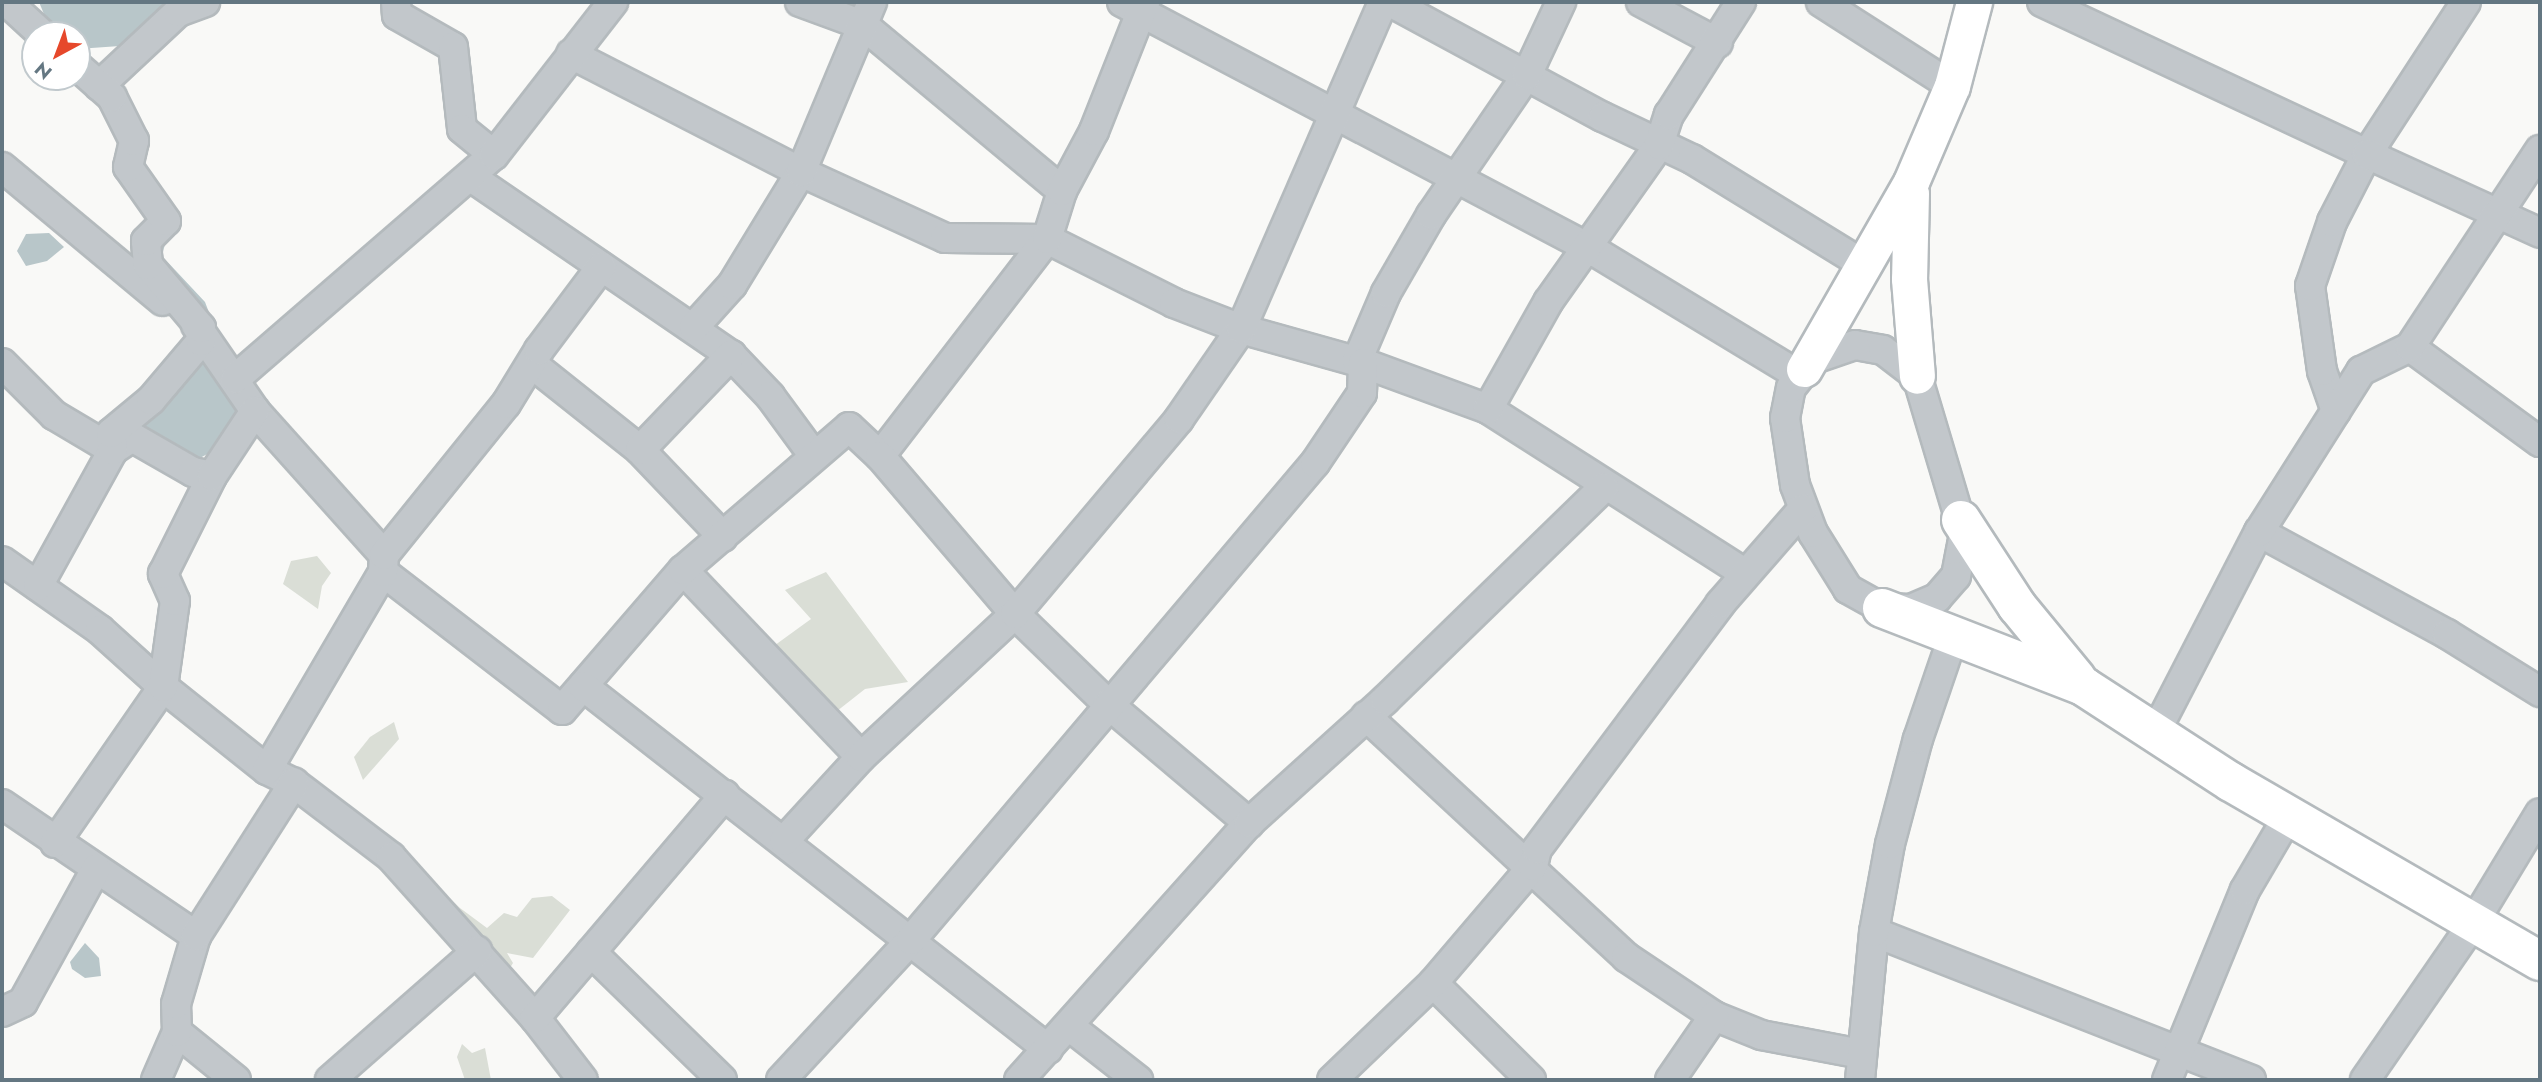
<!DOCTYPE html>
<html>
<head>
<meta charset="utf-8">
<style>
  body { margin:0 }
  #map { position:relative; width:2542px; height:1082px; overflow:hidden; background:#f9f9f7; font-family:Jost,sans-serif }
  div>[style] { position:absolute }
  .green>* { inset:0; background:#daded6 }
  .water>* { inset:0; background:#b8c6c9 }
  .roads { filter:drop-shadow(2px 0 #b4babd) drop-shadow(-2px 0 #b4babd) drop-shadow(0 2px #b4babd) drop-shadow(0 -2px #b4babd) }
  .minor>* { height:28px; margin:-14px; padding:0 14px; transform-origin:14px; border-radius:14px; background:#c2c7cb }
  .major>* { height:35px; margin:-17.5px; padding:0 17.5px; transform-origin:17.5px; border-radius:17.5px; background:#fff }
  .highway>* { height:38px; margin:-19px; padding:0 19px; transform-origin:19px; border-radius:19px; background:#fff }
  span { translate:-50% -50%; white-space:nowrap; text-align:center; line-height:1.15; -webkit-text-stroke:7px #fff; paint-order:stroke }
  .frame { position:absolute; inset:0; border:4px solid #647782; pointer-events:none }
  .north { position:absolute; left:21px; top:21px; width:70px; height:70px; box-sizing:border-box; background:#fff; border:2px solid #c1c9cd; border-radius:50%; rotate:221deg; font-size:19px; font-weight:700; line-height:28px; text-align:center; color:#647782 }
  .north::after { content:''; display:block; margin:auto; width:24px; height:32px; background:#e6482b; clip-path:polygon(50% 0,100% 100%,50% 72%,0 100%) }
</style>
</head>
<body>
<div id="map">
  <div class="green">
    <i style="clip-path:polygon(317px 556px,331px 573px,322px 586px,318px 609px,283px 584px,291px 561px)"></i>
    <i style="clip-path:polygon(826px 572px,908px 682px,865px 689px,832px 715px,771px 648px,811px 619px,785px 590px)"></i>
    <i style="clip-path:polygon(394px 722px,399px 739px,363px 780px,354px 757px,370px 737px)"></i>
    <i style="clip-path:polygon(375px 828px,460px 908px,487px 928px,504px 913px,517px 917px,532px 898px,552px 896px,570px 910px,533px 958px,507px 953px,513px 963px,507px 973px)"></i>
    <i style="clip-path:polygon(462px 1044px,472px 1053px,485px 1048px,491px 1080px,465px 1080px,457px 1057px)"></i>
  </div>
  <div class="water">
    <i style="clip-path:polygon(39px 2px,170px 2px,154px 32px,120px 46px,77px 49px,77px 35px,60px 35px,46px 19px)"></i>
    <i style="clip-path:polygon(49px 233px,64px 247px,47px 261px,26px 266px,17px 251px,26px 234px)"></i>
    <i style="clip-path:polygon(166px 240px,162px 256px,205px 302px,210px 315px,220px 387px,236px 411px,229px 442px,200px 458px,172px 456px,115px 438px,166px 403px,182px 386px,201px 348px,139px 271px)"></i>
    <i style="clip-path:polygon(85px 943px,99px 958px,101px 976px,85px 978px,72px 969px,70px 962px)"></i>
  </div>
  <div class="roads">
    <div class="minor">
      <i style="left:7px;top:2px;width:49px;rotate:42.5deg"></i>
      <i style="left:396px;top:2px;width:13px;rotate:86deg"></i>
      <i style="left:397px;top:15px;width:64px;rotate:29.7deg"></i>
      <i style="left:453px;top:47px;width:82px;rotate:83.7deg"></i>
      <i style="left:462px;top:129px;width:41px;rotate:39.1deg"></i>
      <i style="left:800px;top:2px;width:67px;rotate:20.1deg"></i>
      <i style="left:863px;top:25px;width:259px;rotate:39.8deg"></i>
      <i style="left:1122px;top:2px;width:528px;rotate:27.78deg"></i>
      <i style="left:1589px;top:248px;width:245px;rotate:31.2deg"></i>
      <i style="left:1390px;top:2px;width:242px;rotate:28.4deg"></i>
      <i style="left:1603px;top:117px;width:98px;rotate:25.3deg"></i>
      <i style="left:1692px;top:159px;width:204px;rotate:31.6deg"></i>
      <i style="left:1641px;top:2px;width:87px;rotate:28deg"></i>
      <i style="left:1821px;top:2px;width:156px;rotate:32.7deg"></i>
      <i style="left:2042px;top:2px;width:359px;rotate:25.1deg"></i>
      <i style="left:2367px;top:154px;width:181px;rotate:-56.9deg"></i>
      <i style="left:571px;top:54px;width:259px;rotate:27.2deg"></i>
      <i style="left:801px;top:172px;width:158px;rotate:24.6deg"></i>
      <i style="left:945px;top:238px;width:102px;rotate:0.6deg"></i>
      <i style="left:1047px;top:239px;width:142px;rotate:26.7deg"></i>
      <i style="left:1174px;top:303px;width:72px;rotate:21.2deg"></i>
      <i style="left:1241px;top:329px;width:127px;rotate:15.6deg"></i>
      <i style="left:1363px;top:363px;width:133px;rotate:20.2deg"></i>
      <i style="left:1488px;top:409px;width:304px;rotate:32.6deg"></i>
      <i style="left:99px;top:86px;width:108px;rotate:-43.1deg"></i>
      <i style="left:178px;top:12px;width:29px;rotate:-20deg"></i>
      <i style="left:2px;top:167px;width:209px;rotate:39.8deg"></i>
      <i style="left:471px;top:177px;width:315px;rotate:34.4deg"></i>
      <i style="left:731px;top:355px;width:57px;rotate:46.4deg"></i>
      <i style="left:770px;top:396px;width:74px;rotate:53.7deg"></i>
      <i style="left:196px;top:325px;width:104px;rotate:55.5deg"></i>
      <i style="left:255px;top:411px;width:193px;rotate:48.1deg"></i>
      <i style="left:694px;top:327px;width:57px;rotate:-47.9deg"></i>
      <i style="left:732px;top:285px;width:132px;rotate:-58.6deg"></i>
      <i style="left:801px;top:172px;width:184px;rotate:-67.3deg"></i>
      <i style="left:1855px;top:345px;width:28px;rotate:10deg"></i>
      <i style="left:1883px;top:350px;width:43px;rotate:37.4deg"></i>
      <i style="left:1917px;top:376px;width:165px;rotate:73.4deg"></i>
      <i style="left:1964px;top:534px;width:43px;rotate:100.8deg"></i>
      <i style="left:1956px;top:576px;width:29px;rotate:131deg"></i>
      <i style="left:1937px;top:598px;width:28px;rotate:157deg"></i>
      <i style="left:1911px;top:609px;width:29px;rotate:-178deg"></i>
      <i style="left:1882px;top:608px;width:39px;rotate:-151deg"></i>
      <i style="left:1848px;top:589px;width:66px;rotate:-122deg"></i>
      <i style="left:1813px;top:533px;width:51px;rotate:-110.6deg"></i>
      <i style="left:1795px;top:485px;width:68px;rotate:-98.5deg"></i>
      <i style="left:1785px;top:418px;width:31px;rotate:-79deg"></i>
      <i style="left:1791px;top:388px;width:37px;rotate:-52deg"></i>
      <i style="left:1814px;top:359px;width:43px;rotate:-18.9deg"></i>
      <i style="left:2410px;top:347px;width:161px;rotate:36.2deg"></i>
      <i style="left:1357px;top:361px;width:74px;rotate:-66.9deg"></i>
      <i style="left:1386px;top:293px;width:90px;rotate:-60deg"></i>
      <i style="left:1431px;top:215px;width:170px;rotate:-55.6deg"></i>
      <i style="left:1527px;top:75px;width:81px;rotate:-65deg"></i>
      <i style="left:2px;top:363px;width:74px;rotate:45deg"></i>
      <i style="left:54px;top:415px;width:69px;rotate:30.7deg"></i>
      <i style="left:113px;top:450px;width:23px;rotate:-34deg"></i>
      <i style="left:132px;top:437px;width:70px;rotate:29.8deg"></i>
      <i style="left:193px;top:472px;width:19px;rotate:12deg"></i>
      <i style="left:532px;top:364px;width:138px;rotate:38.5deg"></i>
      <i style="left:640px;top:450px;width:120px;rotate:46.3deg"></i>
      <i style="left:235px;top:379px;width:342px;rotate:-40.9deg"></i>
      <i style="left:494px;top:155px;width:194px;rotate:-52.1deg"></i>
      <i style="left:1488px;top:409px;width:123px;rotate:-60.7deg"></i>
      <i style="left:1548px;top:302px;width:192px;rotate:-54.7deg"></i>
      <i style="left:1659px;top:145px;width:32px;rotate:-72deg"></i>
      <i style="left:1669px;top:115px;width:134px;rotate:-57.5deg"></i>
      <i style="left:2336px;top:411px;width:42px;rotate:-109.3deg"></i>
      <i style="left:2322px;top:371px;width:86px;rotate:-98deg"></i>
      <i style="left:2310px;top:286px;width:68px;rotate:-71deg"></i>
      <i style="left:2332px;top:222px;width:76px;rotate:-62.8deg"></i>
      <i style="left:2367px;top:154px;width:190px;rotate:24.5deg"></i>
      <i style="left:640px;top:450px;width:132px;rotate:-46.2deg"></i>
      <i style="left:880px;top:456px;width:274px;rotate:-52.4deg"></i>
      <i style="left:1047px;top:239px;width:50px;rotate:-72.6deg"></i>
      <i style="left:1062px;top:191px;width:68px;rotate:-61.9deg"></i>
      <i style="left:1094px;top:131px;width:139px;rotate:-68.4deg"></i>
      <i style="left:2259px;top:532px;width:214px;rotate:28.5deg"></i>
      <i style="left:2447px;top:634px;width:110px;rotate:31.9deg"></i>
      <i style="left:2px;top:561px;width:120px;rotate:35.1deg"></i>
      <i style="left:100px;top:630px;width:85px;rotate:42.1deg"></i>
      <i style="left:163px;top:687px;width:133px;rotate:38.6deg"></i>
      <i style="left:267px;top:770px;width:30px;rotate:26deg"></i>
      <i style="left:294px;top:783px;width:122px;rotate:37.3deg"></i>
      <i style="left:391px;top:857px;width:216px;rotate:48.2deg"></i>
      <i style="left:535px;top:1018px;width:78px;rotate:52.3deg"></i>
      <i style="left:683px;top:570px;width:258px;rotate:46.4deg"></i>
      <i style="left:383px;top:572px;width:226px;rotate:37.6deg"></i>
      <i style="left:562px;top:710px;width:185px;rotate:-49.2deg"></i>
      <i style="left:683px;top:570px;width:219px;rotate:-40.7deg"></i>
      <i style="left:849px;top:427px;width:42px;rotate:43.1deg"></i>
      <i style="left:880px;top:456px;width:208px;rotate:49.5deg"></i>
      <i style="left:1015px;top:614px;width:129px;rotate:44.1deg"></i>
      <i style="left:1108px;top:704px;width:185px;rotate:40.2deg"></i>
      <i style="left:38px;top:586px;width:155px;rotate:-61.1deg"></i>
      <i style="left:113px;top:450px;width:17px;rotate:-97deg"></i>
      <i style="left:111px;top:433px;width:52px;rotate:-39.5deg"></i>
      <i style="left:151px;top:400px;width:77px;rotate:-49.7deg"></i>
      <i style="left:201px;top:341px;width:13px;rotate:-90deg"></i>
      <i style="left:201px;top:328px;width:82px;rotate:-130.1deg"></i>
      <i style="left:148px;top:265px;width:24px;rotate:-95deg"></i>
      <i style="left:146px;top:241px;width:28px;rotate:-45deg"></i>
      <i style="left:166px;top:221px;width:66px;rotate:-125.1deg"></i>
      <i style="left:128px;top:167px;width:27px;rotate:-77deg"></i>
      <i style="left:134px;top:141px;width:49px;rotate:-116.6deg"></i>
      <i style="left:112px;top:97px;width:47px;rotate:-138.5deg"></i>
      <i style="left:583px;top:686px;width:590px;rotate:37.98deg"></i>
      <i style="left:1366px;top:716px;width:355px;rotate:42.8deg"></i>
      <i style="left:1626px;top:957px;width:106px;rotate:33.8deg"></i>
      <i style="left:1714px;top:1016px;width:51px;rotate:22deg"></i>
      <i style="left:1761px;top:1035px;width:102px;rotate:10.8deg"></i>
      <i style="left:2154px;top:735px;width:229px;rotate:-62.7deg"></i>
      <i style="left:2259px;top:532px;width:191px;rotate:-57.6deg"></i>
      <i style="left:2361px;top:371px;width:55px;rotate:-26.1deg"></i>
      <i style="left:2410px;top:347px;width:236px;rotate:-56.6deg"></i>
      <i style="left:267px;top:770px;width:229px;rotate:-59.6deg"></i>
      <i style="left:383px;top:572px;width:17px;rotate:-87deg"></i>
      <i style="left:384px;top:555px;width:194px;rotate:-51.1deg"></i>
      <i style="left:506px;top:404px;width:63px;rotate:-58.6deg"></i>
      <i style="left:539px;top:350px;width:104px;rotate:-53.2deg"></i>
      <i style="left:2px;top:804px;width:235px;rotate:34.2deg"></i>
      <i style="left:784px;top:841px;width:114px;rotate:-47.5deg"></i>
      <i style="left:861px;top:757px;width:210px;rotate:-42.9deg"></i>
      <i style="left:1015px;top:614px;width:255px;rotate:-49.9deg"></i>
      <i style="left:1179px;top:419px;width:109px;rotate:-55.4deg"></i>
      <i style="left:1241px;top:329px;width:357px;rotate:-66.5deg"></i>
      <i style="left:55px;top:843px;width:190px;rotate:-55.3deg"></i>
      <i style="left:163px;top:687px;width:87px;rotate:-82.1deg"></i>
      <i style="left:175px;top:601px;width:30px;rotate:-114deg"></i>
      <i style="left:163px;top:574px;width:110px;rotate:-63.4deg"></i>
      <i style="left:212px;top:476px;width:78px;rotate:-56.5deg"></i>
      <i style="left:1874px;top:932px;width:405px;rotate:21.4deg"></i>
      <i style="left:591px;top:952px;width:183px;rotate:44.3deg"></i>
      <i style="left:1433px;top:983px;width:138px;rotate:44.7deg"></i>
      <i style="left:2px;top:1012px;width:23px;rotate:-25deg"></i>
      <i style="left:23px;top:1002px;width:152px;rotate:-61.2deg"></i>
      <i style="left:535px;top:1018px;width:293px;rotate:-49.6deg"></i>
      <i style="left:1069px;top:1026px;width:88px;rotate:38deg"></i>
      <i style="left:177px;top:1032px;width:76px;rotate:39.1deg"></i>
      <i style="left:156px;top:1080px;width:52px;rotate:-66.4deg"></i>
      <i style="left:177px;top:1032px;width:28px;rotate:-92deg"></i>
      <i style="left:176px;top:1004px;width:71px;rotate:-73.6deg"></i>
      <i style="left:196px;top:936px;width:182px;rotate:-57.4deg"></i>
      <i style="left:330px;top:1080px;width:196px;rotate:-41.3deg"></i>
      <i style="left:781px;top:1080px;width:191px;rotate:-47.1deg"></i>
      <i style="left:911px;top:940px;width:625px;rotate:-49.74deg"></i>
      <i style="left:1315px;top:463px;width:84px;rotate:-56.1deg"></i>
      <i style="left:1362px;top:393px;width:30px;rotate:-88deg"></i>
      <i style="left:1019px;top:1080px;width:345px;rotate:-48.2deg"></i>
      <i style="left:1249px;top:823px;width:183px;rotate:-42.1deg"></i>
      <i style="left:1385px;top:700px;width:305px;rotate:-44.2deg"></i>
      <i style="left:1332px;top:1080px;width:140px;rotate:-43.8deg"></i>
      <i style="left:1433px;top:983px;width:154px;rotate:-49.5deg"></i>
      <i style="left:1533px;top:866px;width:17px;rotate:-77deg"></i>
      <i style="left:1537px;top:849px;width:306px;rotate:-53.2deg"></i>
      <i style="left:1720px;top:604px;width:126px;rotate:-48.9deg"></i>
      <i style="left:1670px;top:1080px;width:78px;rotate:-55.5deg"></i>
      <i style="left:1860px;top:1080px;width:149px;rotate:-84.6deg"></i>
      <i style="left:1874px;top:932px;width:89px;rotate:-79.7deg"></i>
      <i style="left:1890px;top:844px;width:109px;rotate:-75.1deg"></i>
      <i style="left:1918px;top:739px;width:111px;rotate:-71.1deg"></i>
      <i style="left:2167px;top:1080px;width:205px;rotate:-67.7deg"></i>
      <i style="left:2245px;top:890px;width:87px;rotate:-59.6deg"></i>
      <i style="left:2365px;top:1080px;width:192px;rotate:-55.4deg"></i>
      <i style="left:2474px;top:922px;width:127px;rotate:-58.8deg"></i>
    </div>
    <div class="major">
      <i style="left:1911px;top:193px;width:86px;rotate:91.3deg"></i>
      <i style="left:1909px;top:279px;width:97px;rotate:85.3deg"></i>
      <i style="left:1804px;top:369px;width:215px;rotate:-60.2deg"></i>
      <i style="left:1911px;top:182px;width:104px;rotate:-66.9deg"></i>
      <i style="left:1952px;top:86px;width:87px;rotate:-75.3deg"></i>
    </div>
    <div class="highway">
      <i style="left:1961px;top:520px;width:103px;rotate:56.9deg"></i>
      <i style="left:2017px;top:606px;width:94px;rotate:50.6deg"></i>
      <i style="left:1882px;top:608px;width:216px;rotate:21.2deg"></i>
      <i style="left:2083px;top:686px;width:176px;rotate:33deg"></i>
      <i style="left:2231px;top:782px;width:357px;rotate:30.1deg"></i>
    </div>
  </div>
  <div class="frame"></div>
  <div class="north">N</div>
</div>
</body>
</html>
